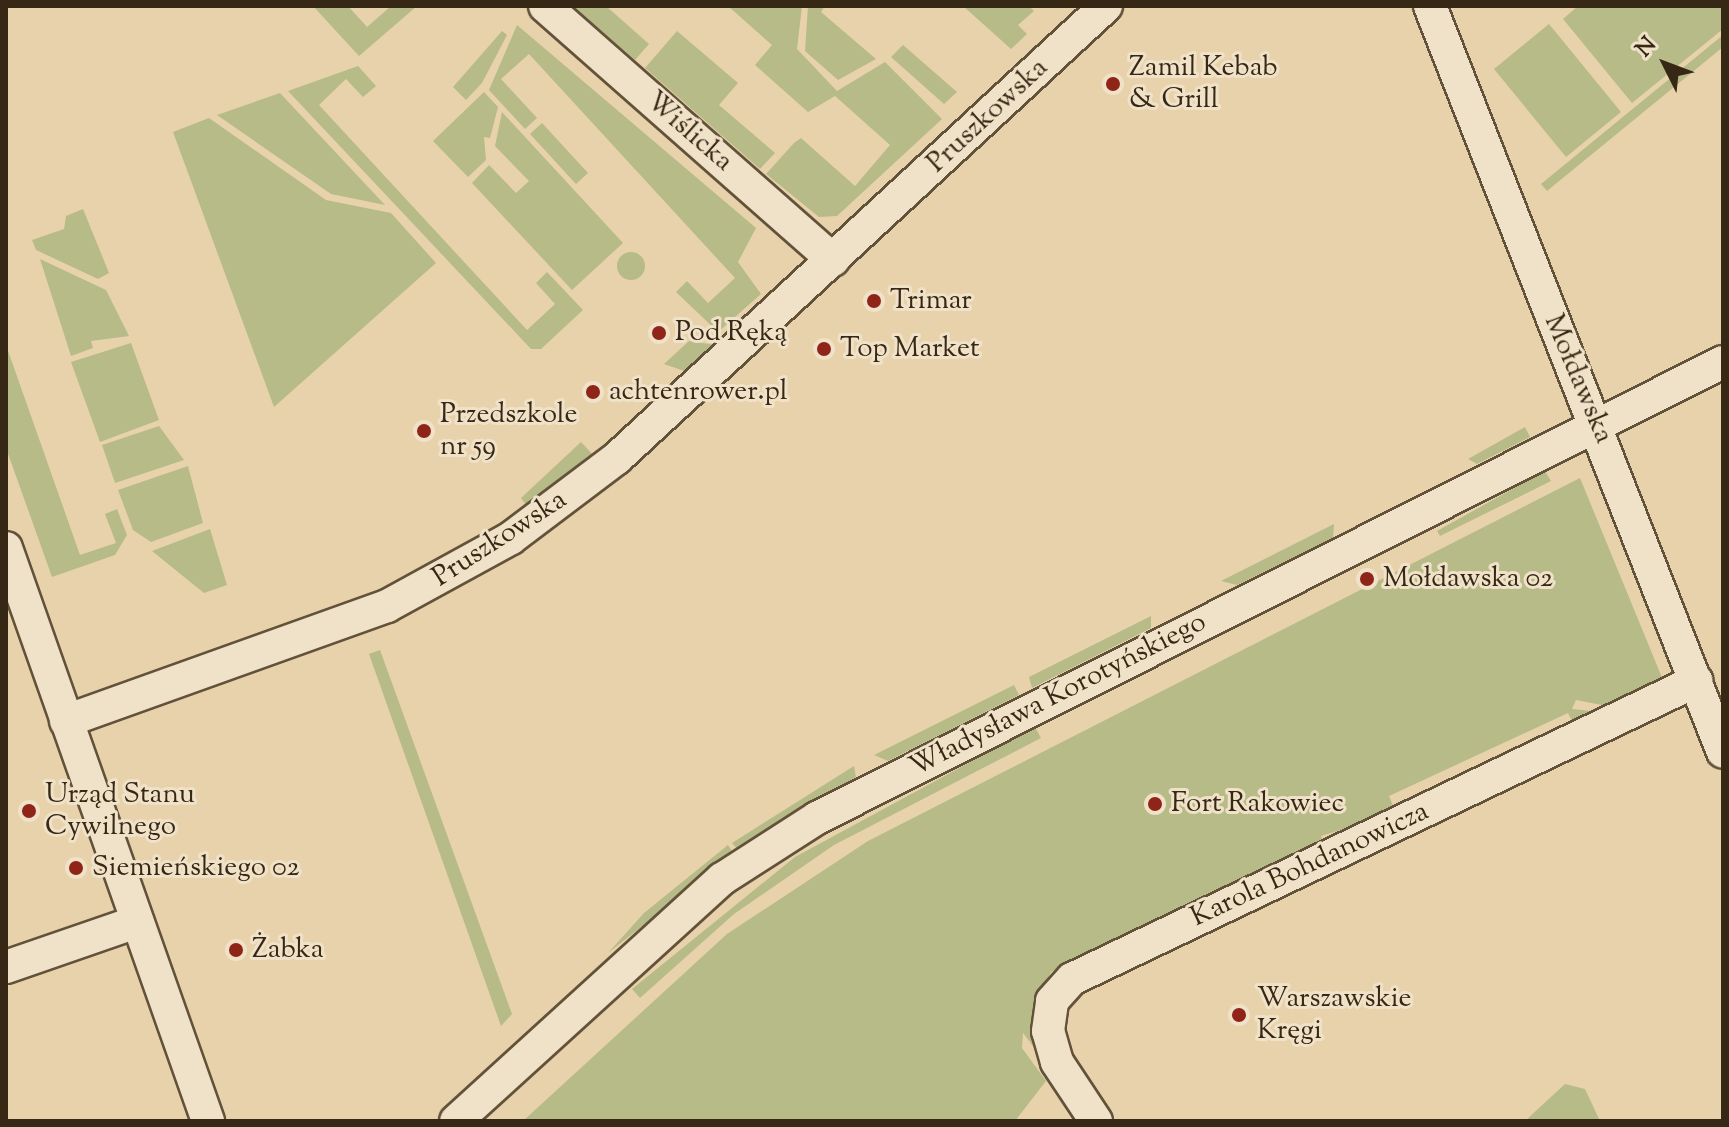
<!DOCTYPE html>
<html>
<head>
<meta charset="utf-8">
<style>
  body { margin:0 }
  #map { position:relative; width:1729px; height:1127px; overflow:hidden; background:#e8d2ab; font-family:"Sorts Mill Goudy",serif }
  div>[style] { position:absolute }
  .green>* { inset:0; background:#b6bb88 }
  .round { border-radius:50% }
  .roads { filter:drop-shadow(2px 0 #63523a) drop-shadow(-2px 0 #63523a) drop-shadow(0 2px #63523a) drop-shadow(0 -2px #63523a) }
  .minor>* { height:32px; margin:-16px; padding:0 16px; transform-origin:16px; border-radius:16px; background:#f0e2c8 }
  .dots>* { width:22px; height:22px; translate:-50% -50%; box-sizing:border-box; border:4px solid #f0e2c8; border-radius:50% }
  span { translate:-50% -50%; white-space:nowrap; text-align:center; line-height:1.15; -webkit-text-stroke:6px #f0e2c8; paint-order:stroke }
  .poi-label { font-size:28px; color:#372715 }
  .left { translate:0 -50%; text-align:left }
  .street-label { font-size:28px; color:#372715 }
  .frame { position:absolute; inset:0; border:8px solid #372715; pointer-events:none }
  .north { position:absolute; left:1625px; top:24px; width:80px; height:80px; -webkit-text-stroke:6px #f0e2c8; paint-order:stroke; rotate:312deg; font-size:22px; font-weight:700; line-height:32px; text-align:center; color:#372715 }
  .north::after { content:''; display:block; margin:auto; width:28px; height:36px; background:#372715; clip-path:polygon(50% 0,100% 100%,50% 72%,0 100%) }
</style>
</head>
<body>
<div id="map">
  <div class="green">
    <i style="clip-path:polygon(313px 6px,348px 6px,367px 27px,391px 6px,417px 6px,359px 56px)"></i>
    <i style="clip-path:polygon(573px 6px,606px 6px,649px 44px,635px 60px)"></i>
    <i style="clip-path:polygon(728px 6px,802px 6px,797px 49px,837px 91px,885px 62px,942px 119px,837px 216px,819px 217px,766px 174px,794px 143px,801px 138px,855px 186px,890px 145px,835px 96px,808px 112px,755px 65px,772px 45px)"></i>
    <i style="clip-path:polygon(808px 6px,825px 6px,821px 12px,876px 59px,838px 80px,805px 51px)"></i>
    <i style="clip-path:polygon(963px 6px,1029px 6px,1034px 11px,1018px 25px,1027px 34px,1011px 49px)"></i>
    <i style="clip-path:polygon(1578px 6px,1723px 6px,1723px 29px,1632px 103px,1563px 19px)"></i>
    <i style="clip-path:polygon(1549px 24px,1621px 112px,1566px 157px,1494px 69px)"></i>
    <i style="clip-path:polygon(517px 25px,756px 228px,738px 262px,761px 294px,718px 332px,676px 292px,687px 281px,708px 303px,735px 278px,529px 54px,501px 79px,537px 118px,525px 129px,489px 90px)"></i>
    <i style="clip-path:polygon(502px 31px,507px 35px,482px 83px,466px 100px,453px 87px)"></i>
    <i style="clip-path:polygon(677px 31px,738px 83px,719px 105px,775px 153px,760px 169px,645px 68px)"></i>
    <i style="clip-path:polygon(1723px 35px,1723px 47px,1547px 191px,1541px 184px)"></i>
    <i style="clip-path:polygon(903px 45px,957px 92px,944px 104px,891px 57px)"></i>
    <i style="clip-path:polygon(358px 66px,376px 86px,363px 97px,346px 79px,319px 105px,527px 330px,555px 304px,536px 283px,547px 272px,583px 310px,541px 349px,531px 349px,288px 91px)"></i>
    <i style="clip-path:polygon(484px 92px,498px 107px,490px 138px,484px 137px,486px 160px,468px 177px,433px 141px)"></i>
    <i style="clip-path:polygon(280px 93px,385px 205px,331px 194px,217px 115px)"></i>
    <i style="clip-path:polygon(502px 112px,623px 243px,572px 290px,472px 183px,489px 165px,516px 193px,529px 181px,495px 146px)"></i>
    <i style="clip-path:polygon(209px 118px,326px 200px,391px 213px,436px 263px,274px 407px,173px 132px)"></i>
    <i style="clip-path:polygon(542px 123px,588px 173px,576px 184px,530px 134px)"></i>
    <i style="clip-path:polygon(83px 209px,109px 273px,98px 279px,36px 250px,32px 240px,64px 229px,66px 216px)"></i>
    <i class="round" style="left:617px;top:252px;width:28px;height:28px"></i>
    <i style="clip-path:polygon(40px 259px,106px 290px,129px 336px,91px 341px,93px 348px,71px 356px)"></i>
    <i style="clip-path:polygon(689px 341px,716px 345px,690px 373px,664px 364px)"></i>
    <i style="clip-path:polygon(131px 343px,159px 420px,100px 442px,71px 362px)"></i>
    <i style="clip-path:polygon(6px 345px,80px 555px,116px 543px,105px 514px,117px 509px,127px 535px,115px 555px,52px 577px,6px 448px)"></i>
    <i style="clip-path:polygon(159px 426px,184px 460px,115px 483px,102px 445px)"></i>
    <i style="clip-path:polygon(1525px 427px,1530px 437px,1477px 464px,1468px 459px)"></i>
    <i style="clip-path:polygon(581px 442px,595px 457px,527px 506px,521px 498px)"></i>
    <i style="clip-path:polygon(188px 466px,203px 523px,151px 542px,133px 530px,118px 490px)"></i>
    <i style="clip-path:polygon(1545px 471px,1551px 481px,1440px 536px,1437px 531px)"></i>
    <i style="clip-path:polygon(1580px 478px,1663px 680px,1607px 706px,1576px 700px,1572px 709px,1610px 713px,1576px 729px,1568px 713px,1389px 796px,1396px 813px,1321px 836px,1324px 846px,1051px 972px,1034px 1009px,1039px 1054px,1023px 1033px,1022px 1048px,1046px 1081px,1015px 1121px,523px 1121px,727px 934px,868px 841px)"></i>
    <i style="clip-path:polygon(1334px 524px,1333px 538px,1237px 585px,1221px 581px)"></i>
    <i style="clip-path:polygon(210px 529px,227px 585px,204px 593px,152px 551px)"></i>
    <i style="clip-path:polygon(1151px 616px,1151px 628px,1032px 688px,1029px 677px)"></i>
    <i style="clip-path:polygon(380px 650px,512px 1014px,501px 1026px,369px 654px)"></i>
    <i style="clip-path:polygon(1014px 685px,1019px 695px,888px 761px,874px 755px)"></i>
    <i style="clip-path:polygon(1035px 727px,1041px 738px,834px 845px,734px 914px,640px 998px,632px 989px,795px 857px)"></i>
    <i style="clip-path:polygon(854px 766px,856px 777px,739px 851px,732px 843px)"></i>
    <i style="clip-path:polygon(728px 845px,734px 854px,608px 953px,644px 913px)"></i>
    <i style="clip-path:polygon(1565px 1084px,1585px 1089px,1600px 1121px,1525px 1121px)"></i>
  </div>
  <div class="roads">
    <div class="minor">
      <i style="left:545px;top:6px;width:384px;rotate:41.4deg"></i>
      <i style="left:1430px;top:6px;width:801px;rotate:68.56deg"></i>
      <i style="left:6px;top:548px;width:608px;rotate:70.58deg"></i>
      <i style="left:66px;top:721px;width:341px;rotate:-19.7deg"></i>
      <i style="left:387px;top:606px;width:141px;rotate:-28.7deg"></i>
      <i style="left:511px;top:538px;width:133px;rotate:-37deg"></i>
      <i style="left:617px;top:458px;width:666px;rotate:-42.75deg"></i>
      <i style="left:6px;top:967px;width:139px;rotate:-19deg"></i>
      <i style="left:456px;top:1121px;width:360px;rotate:-42.3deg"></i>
      <i style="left:722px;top:879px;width:113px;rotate:-32.7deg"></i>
      <i style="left:817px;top:818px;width:1014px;rotate:-26.72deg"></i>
      <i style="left:1096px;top:1121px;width:71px;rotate:-123.5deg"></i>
      <i style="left:1057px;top:1062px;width:32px;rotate:-106deg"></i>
      <i style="left:1048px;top:1031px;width:30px;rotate:-82deg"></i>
      <i style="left:1052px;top:1001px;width:30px;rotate:-48deg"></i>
      <i style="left:1072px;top:979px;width:692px;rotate:-25.53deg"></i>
    </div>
  </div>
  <div class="dots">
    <i style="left:1113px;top:84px;background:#8f2418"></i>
    <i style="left:874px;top:301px;background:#8f2418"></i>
    <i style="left:659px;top:333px;background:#8f2418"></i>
    <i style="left:824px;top:349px;background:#8f2418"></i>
    <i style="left:593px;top:392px;background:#8f2418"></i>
    <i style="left:424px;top:431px;background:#8f2418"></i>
    <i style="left:1367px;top:579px;background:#8f2418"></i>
    <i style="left:1155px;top:804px;background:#8f2418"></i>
    <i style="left:29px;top:811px;background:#8f2418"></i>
    <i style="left:76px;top:868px;background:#8f2418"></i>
    <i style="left:236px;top:950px;background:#8f2418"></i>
    <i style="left:1239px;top:1015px;background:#8f2418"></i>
  </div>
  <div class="poi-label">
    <span class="left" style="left:1129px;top:84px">Zamil Kebab<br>&amp; Grill</span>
    <span class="left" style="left:890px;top:301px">Trimar</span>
    <span class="left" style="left:675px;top:333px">Pod Ręką</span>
    <span class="left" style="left:840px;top:349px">Top Market</span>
    <span class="left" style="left:609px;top:392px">achtenrower.pl</span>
    <span class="left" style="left:440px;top:431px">Przedszkole<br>nr 59</span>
    <span class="left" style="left:1383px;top:579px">Mołdawska 02</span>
    <span class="left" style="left:45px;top:811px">Urząd Stanu<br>Cywilnego</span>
    <span class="left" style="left:1171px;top:804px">Fort Rakowiec</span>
    <span class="left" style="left:92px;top:868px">Siemieńskiego 02</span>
    <span class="left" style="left:252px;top:950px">Żabka</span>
    <span class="left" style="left:1257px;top:1015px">Warszawskie<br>Kręgi</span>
  </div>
  <div class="street-label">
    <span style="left:988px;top:116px;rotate:-43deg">Pruszkowska</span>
    <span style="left:689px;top:132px;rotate:41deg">Wiślicka</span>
    <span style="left:1578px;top:379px;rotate:67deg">Mołdawska</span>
    <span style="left:500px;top:539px;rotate:-33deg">Pruszkowska</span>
    <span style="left:1058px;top:695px;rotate:-27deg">Władysława Korotyńskiego</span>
    <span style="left:1310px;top:865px;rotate:-25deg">Karola Bohdanowicza</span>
  </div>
  <div class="frame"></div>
  <div class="north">N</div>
</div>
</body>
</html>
